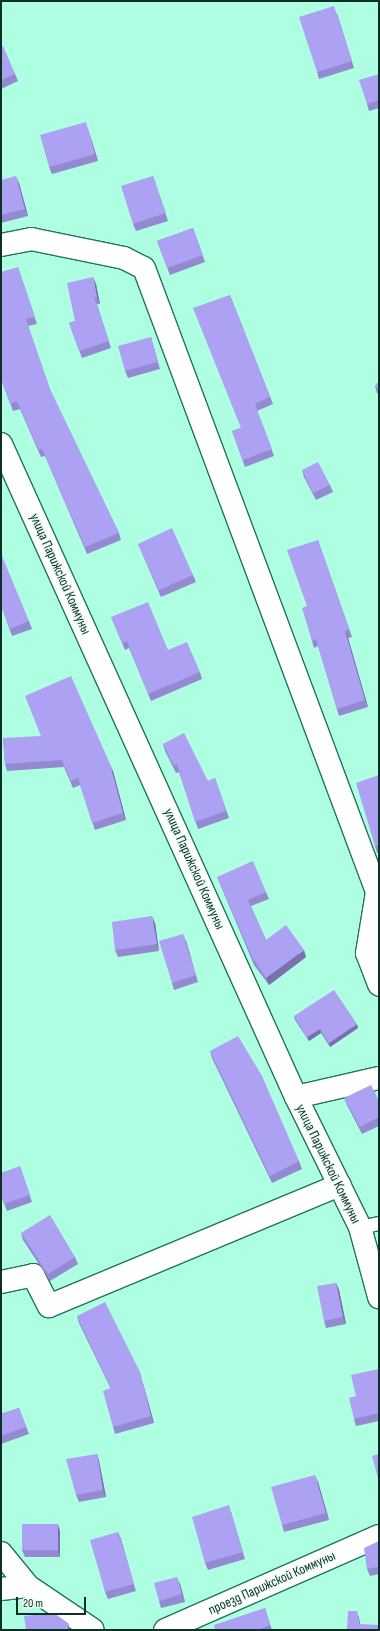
<!DOCTYPE html>
<html>
<head>
<meta charset="utf-8">
<style>
  body { margin:0 }
  #map { position:relative; width:380px; height:1631px; overflow:hidden; background:#aefee1; font-family:"Sofia Sans Condensed",sans-serif }
  div>[style] { position:absolute }
  .roads { filter:drop-shadow(1px 0 #1f745c) drop-shadow(-1px 0 #1f745c) drop-shadow(0 1px #1f745c) drop-shadow(0 -1px #1f745c) }
  .service>* { height:13px; margin:-6.5px; padding:0 6.5px; transform-origin:6.5px; border-radius:6.5px; background:#fff }
  .minor>* { height:22px; margin:-11px; padding:0 11px; transform-origin:11px; border-radius:11px; background:#fff }
  .wall>* { inset:0; background:#948ad1 }
  .shaded-wall>* { inset:0; background:#7871aa }
  .building>* { inset:0; background:#aca1f3 }
  span { translate:-50% -50%; white-space:nowrap; text-align:center; line-height:1.15; -webkit-text-stroke:3px #edfcf6; paint-order:stroke }
  .street-label { font-size:14px; color:#0d2f25 }
  .frame { position:absolute; inset:0; border:2px solid #0d2f25; pointer-events:none }
  .scale { position:absolute; left:16px; top:1597px; width:70px; height:18px; box-sizing:border-box; border:2px solid #0d2f25; border-top:0; padding-left:5px; font-size:12px; line-height:14px; white-space:nowrap; color:#0d2f25; -webkit-text-stroke:3px #edfcf6; paint-order:stroke }
</style>
</head>
<body>
<div id="map">
  <div class="roads">
    <div class="service">
      <i style="left:360px;top:1227px;width:19px;rotate:-12deg"></i>
    </div>
    <div class="minor">
      <i style="left:1px;top:245px;width:31px;rotate:-11deg"></i>
      <i style="left:31px;top:239px;width:95px;rotate:11.5deg"></i>
      <i style="left:124px;top:258px;width:22px;rotate:27deg"></i>
      <i style="left:144px;top:268px;width:666px;rotate:69.52deg"></i>
      <i style="left:377px;top:892px;width:62px;rotate:99.3deg"></i>
      <i style="left:367px;top:953px;width:34px;rotate:69deg"></i>
      <i style="left:1px;top:444px;width:717px;rotate:65.69deg"></i>
      <i style="left:296px;top:1097px;width:145px;rotate:63.8deg"></i>
      <i style="left:360px;top:1227px;width:73px;rotate:74.8deg"></i>
      <i style="left:296px;top:1097px;width:85px;rotate:-12.9deg"></i>
      <i style="left:1px;top:1282px;width:33px;rotate:-12deg"></i>
      <i style="left:33px;top:1275px;width:35px;rotate:63deg"></i>
      <i style="left:49px;top:1306px;width:315px;rotate:-22.6deg"></i>
      <i style="left:1px;top:1553px;width:43px;rotate:50.7deg"></i>
      <i style="left:1px;top:1589px;width:27px;rotate:-6deg"></i>
      <i style="left:28px;top:1586px;width:78px;rotate:34.1deg"></i>
      <i style="left:165px;top:1630px;width:234px;rotate:-23.7deg"></i>
    </div>
  </div>
  <div class="wall">
    <i style="clip-path:polygon(337px 13px,354px 68px,319px 79px,317px 72px)"></i>
    <i style="clip-path:polygon(1px 47px,15px 74px,18px 81px,1px 89px)"></i>
    <i style="clip-path:polygon(379px 74px,379px 108px,369px 111px,367px 104px)"></i>
    <i style="clip-path:polygon(88px 129px,98px 161px,52px 174px,49px 167px)"></i>
    <i style="clip-path:polygon(153px 176px,168px 221px,136px 231px,133px 224px)"></i>
    <i style="clip-path:polygon(1px 180px,19px 183px,28px 216px,1px 223px)"></i>
    <i style="clip-path:polygon(193px 228px,205px 262px,170px 275px,157px 241px)"></i>
    <i style="clip-path:polygon(18px 267px,37px 324px,28px 326px,50px 390px,119px 533px,121px 540px,87px 554px,45px 456px,41px 457px,20px 409px,13px 411px,1px 379px)"></i>
    <i style="clip-path:polygon(96px 284px,100px 304px,97px 304px,111px 348px,82px 358px,69px 323px,75px 321px)"></i>
    <i style="clip-path:polygon(230px 295px,273px 404px,257px 411px,274px 456px,245px 467px,232px 431px,241px 428px)"></i>
    <i style="clip-path:polygon(151px 337px,153px 344px,160px 369px,128px 378px,125px 371px)"></i>
    <i style="clip-path:polygon(379px 381px,379px 395px,377px 393px,375px 386px)"></i>
    <i style="clip-path:polygon(302px 470px,330px 485px,333px 492px,316px 500px,304px 477px)"></i>
    <i style="clip-path:polygon(318px 540px,352px 637px,348px 638px,368px 707px,339px 716px,318px 646px,314px 648px,312px 641px,307px 606px)"></i>
    <i style="clip-path:polygon(138px 544px,193px 575px,196px 582px,161px 597px)"></i>
    <i style="clip-path:polygon(1px 605px,29px 621px,32px 629px,12px 636px)"></i>
    <i style="clip-path:polygon(111px 617px,168px 650px,200px 672px,202px 679px,151px 701px,129px 648px,125px 650px)"></i>
    <i style="clip-path:polygon(3px 738px,113px 771px,126px 820px,95px 830px,80px 785px,73px 788px,64px 767px,7px 771px,5px 764px)"></i>
    <i style="clip-path:polygon(163px 744px,208px 781px,215px 778px,229px 818px,198px 829px,179px 772px,176px 773px,165px 751px)"></i>
    <i style="clip-path:polygon(379px 775px,379px 852px,377px 853px,375px 846px)"></i>
    <i style="clip-path:polygon(217px 877px,266px 892px,269px 899px,251px 906px,266px 940px,306px 957px,269px 985px,254px 965px)"></i>
    <i style="clip-path:polygon(155px 923px,159px 951px,118px 957px,115px 950px)"></i>
    <i style="clip-path:polygon(186px 941px,198px 982px,174px 990px,172px 983px)"></i>
    <i style="clip-path:polygon(294px 1016px,358px 1028px,330px 1047px,321px 1033px,309px 1041px,295px 1020px)"></i>
    <i style="clip-path:polygon(210px 1051px,299px 1161px,302px 1169px,272px 1183px,212px 1058px)"></i>
    <i style="clip-path:polygon(344px 1098px,379px 1101px,379px 1126px,362px 1134px,347px 1105px)"></i>
    <i style="clip-path:polygon(20px 1166px,32px 1202px,7px 1211px,1px 1195px)"></i>
    <i style="clip-path:polygon(21px 1233px,75px 1257px,78px 1264px,50px 1281px,23px 1240px)"></i>
    <i style="clip-path:polygon(336px 1283px,339px 1290px,346px 1324px,326px 1328px,324px 1321px)"></i>
    <i style="clip-path:polygon(77px 1316px,140px 1372px,142px 1380px,154px 1423px,115px 1434px,113px 1427px,111px 1389px,79px 1323px)"></i>
    <i style="clip-path:polygon(379px 1369px,379px 1421px,356px 1426px,354px 1419px,356px 1396px)"></i>
    <i style="clip-path:polygon(19px 1408px,29px 1434px,1px 1444px,1px 1414px)"></i>
    <i style="clip-path:polygon(97px 1454px,99px 1461px,106px 1497px,79px 1502px,76px 1495px)"></i>
    <i style="clip-path:polygon(318px 1482px,329px 1520px,284px 1532px,282px 1525px)"></i>
    <i style="clip-path:polygon(231px 1512px,245px 1559px,208px 1570px,205px 1563px)"></i>
    <i style="clip-path:polygon(60px 1531px,60px 1557px,25px 1557px,22px 1550px)"></i>
    <i style="clip-path:polygon(118px 1532px,136px 1591px,108px 1599px,105px 1592px)"></i>
    <i style="clip-path:polygon(379px 1541px,379px 1574px,370px 1576px,367px 1569px)"></i>
    <i style="clip-path:polygon(180px 1584px,185px 1602px,161px 1608px,159px 1601px)"></i>
    <i style="clip-path:polygon(265px 1608px,272px 1630px,215px 1630px)"></i>
  </div>
  <div class="shaded-wall">
    <i style="clip-path:polygon(86px 122px,88px 129px,98px 161px,95px 154px)"></i>
    <i style="clip-path:polygon(16px 176px,19px 183px,28px 216px,25px 209px)"></i>
    <i style="clip-path:polygon(93px 277px,96px 284px,100px 304px,97px 297px)"></i>
    <i style="clip-path:polygon(345px 631px,348px 638px,368px 707px,365px 700px)"></i>
    <i style="clip-path:polygon(110px 764px,113px 771px,126px 820px,123px 813px)"></i>
    <i style="clip-path:polygon(152px 916px,155px 923px,159px 951px,157px 944px)"></i>
    <i style="clip-path:polygon(183px 934px,186px 941px,198px 982px,196px 975px)"></i>
    <i style="clip-path:polygon(304px 950px,306px 957px,269px 985px,266px 978px)"></i>
    <i style="clip-path:polygon(357px 1024px,358px 1028px,330px 1047px,329px 1043px)"></i>
    <i style="clip-path:polygon(320px 1029px,321px 1033px,309px 1041px,307px 1037px)"></i>
    <i style="clip-path:polygon(336px 1283px,339px 1290px,346px 1324px,343px 1317px)"></i>
    <i style="clip-path:polygon(140px 1372px,142px 1380px,154px 1423px,151px 1416px)"></i>
    <i style="clip-path:polygon(97px 1454px,99px 1461px,106px 1497px,103px 1490px)"></i>
    <i style="clip-path:polygon(315px 1475px,318px 1482px,329px 1520px,326px 1513px)"></i>
    <i style="clip-path:polygon(58px 1524px,60px 1531px,60px 1557px,58px 1550px)"></i>
    <i style="clip-path:polygon(118px 1532px,121px 1539px,136px 1591px,134px 1584px)"></i>
    <i style="clip-path:polygon(177px 1577px,180px 1584px,185px 1602px,182px 1594px)"></i>
    <i style="clip-path:polygon(357px 1611px,359px 1618px,361px 1630px,359px 1624px)"></i>
    <i style="clip-path:polygon(68px 1623px,70px 1630px,68px 1630px)"></i>
  </div>
  <div class="building">
    <i style="clip-path:polygon(334px 6px,352px 61px,317px 72px,299px 17px)"></i>
    <i style="clip-path:polygon(3px 46px,15px 74px,1px 80px,1px 47px)"></i>
    <i style="clip-path:polygon(379px 74px,379px 100px,367px 104px,359px 80px)"></i>
    <i style="clip-path:polygon(86px 122px,95px 154px,49px 167px,40px 135px)"></i>
    <i style="clip-path:polygon(16px 176px,25px 209px,1px 215px,1px 180px)"></i>
    <i style="clip-path:polygon(153px 176px,166px 213px,133px 224px,121px 186px)"></i>
    <i style="clip-path:polygon(193px 228px,203px 255px,167px 268px,157px 241px)"></i>
    <i style="clip-path:polygon(18px 267px,35px 317px,26px 319px,50px 389px,119px 533px,85px 547px,42px 449px,39px 450px,17px 401px,10px 404px,1px 379px,1px 272px)"></i>
    <i style="clip-path:polygon(93px 277px,97px 297px,94px 297px,109px 341px,79px 351px,69px 323px,75px 321px,67px 283px)"></i>
    <i style="clip-path:polygon(230px 295px,270px 397px,255px 404px,272px 449px,243px 460px,232px 431px,241px 428px,193px 308px)"></i>
    <i style="clip-path:polygon(151px 337px,158px 362px,125px 371px,118px 346px)"></i>
    <i style="clip-path:polygon(379px 381px,379px 390px,375px 386px)"></i>
    <i style="clip-path:polygon(318px 462px,330px 485px,313px 493px,302px 470px)"></i>
    <i style="clip-path:polygon(172px 528px,193px 575px,159px 590px,138px 544px)"></i>
    <i style="clip-path:polygon(318px 540px,349px 630px,345px 631px,365px 700px,337px 709px,316px 639px,312px 641px,302px 608px,307px 606px,287px 550px)"></i>
    <i style="clip-path:polygon(2px 556px,29px 621px,10px 629px,1px 605px,1px 557px)"></i>
    <i style="clip-path:polygon(148px 602px,168px 650px,187px 642px,200px 672px,148px 694px,127px 641px,122px 643px,111px 617px)"></i>
    <i style="clip-path:polygon(71px 676px,110px 764px,123px 813px,92px 823px,78px 778px,71px 781px,62px 760px,5px 764px,3px 738px,41px 736px,25px 696px)"></i>
    <i style="clip-path:polygon(184px 733px,208px 781px,215px 778px,226px 811px,195px 822px,177px 764px,174px 766px,163px 744px)"></i>
    <i style="clip-path:polygon(379px 775px,379px 844px,375px 846px,356px 783px)"></i>
    <i style="clip-path:polygon(253px 861px,266px 892px,248px 900px,266px 940px,286px 925px,304px 950px,266px 978px,252px 957px,217px 877px)"></i>
    <i style="clip-path:polygon(152px 916px,157px 944px,115px 950px,112px 922px)"></i>
    <i style="clip-path:polygon(183px 934px,196px 975px,172px 983px,159px 941px)"></i>
    <i style="clip-path:polygon(334px 990px,357px 1024px,329px 1043px,320px 1029px,307px 1037px,294px 1016px)"></i>
    <i style="clip-path:polygon(238px 1036px,262px 1076px,299px 1161px,270px 1176px,210px 1051px)"></i>
    <i style="clip-path:polygon(371px 1085px,379px 1101px,379px 1117px,360px 1127px,344px 1098px)"></i>
    <i style="clip-path:polygon(20px 1166px,30px 1195px,4px 1204px,1px 1195px,1px 1173px)"></i>
    <i style="clip-path:polygon(50px 1215px,75px 1257px,48px 1274px,21px 1233px)"></i>
    <i style="clip-path:polygon(336px 1283px,343px 1317px,324px 1321px,317px 1286px)"></i>
    <i style="clip-path:polygon(105px 1302px,140px 1372px,151px 1416px,113px 1427px,103px 1391px,111px 1388px,77px 1316px)"></i>
    <i style="clip-path:polygon(379px 1369px,379px 1413px,354px 1419px,349px 1398px,356px 1396px,351px 1375px)"></i>
    <i style="clip-path:polygon(19px 1408px,26px 1427px,1px 1436px,1px 1414px)"></i>
    <i style="clip-path:polygon(97px 1454px,103px 1490px,76px 1495px,66px 1459px)"></i>
    <i style="clip-path:polygon(379px 1454px,379px 1482px,372px 1456px)"></i>
    <i style="clip-path:polygon(315px 1475px,326px 1513px,282px 1525px,271px 1487px)"></i>
    <i style="clip-path:polygon(229px 1505px,243px 1552px,205px 1563px,192px 1517px)"></i>
    <i style="clip-path:polygon(22px 1524px,58px 1524px,58px 1550px,22px 1550px)"></i>
    <i style="clip-path:polygon(118px 1532px,134px 1584px,105px 1592px,90px 1540px)"></i>
    <i style="clip-path:polygon(379px 1541px,379px 1567px,367px 1569px,364px 1548px)"></i>
    <i style="clip-path:polygon(177px 1577px,182px 1594px,159px 1601px,154px 1583px)"></i>
    <i style="clip-path:polygon(265px 1608px,270px 1625px,258px 1630px,215px 1630px,214px 1625px)"></i>
    <i style="clip-path:polygon(348px 1611px,357px 1611px,359px 1624px,379px 1625px,379px 1630px,347px 1630px)"></i>
    <i style="clip-path:polygon(54px 1613px,68px 1623px,68px 1630px,26px 1630px,24px 1616px)"></i>
  </div>
  <div class="street-label">
    <span style="left:60px;top:574px;rotate:66deg">улица Парижской Коммуны</span>
    <span style="left:194px;top:869px;rotate:66deg">улица Парижской Коммуны</span>
    <span style="left:328px;top:1164px;rotate:64deg">улица Парижской Коммуны</span>
    <span style="left:272px;top:1583px;rotate:-24deg">проезд Парижской Коммуны</span>
  </div>
  <div class="frame"></div>
  <div class="scale">20 m</div>
</div>
</body>
</html>
